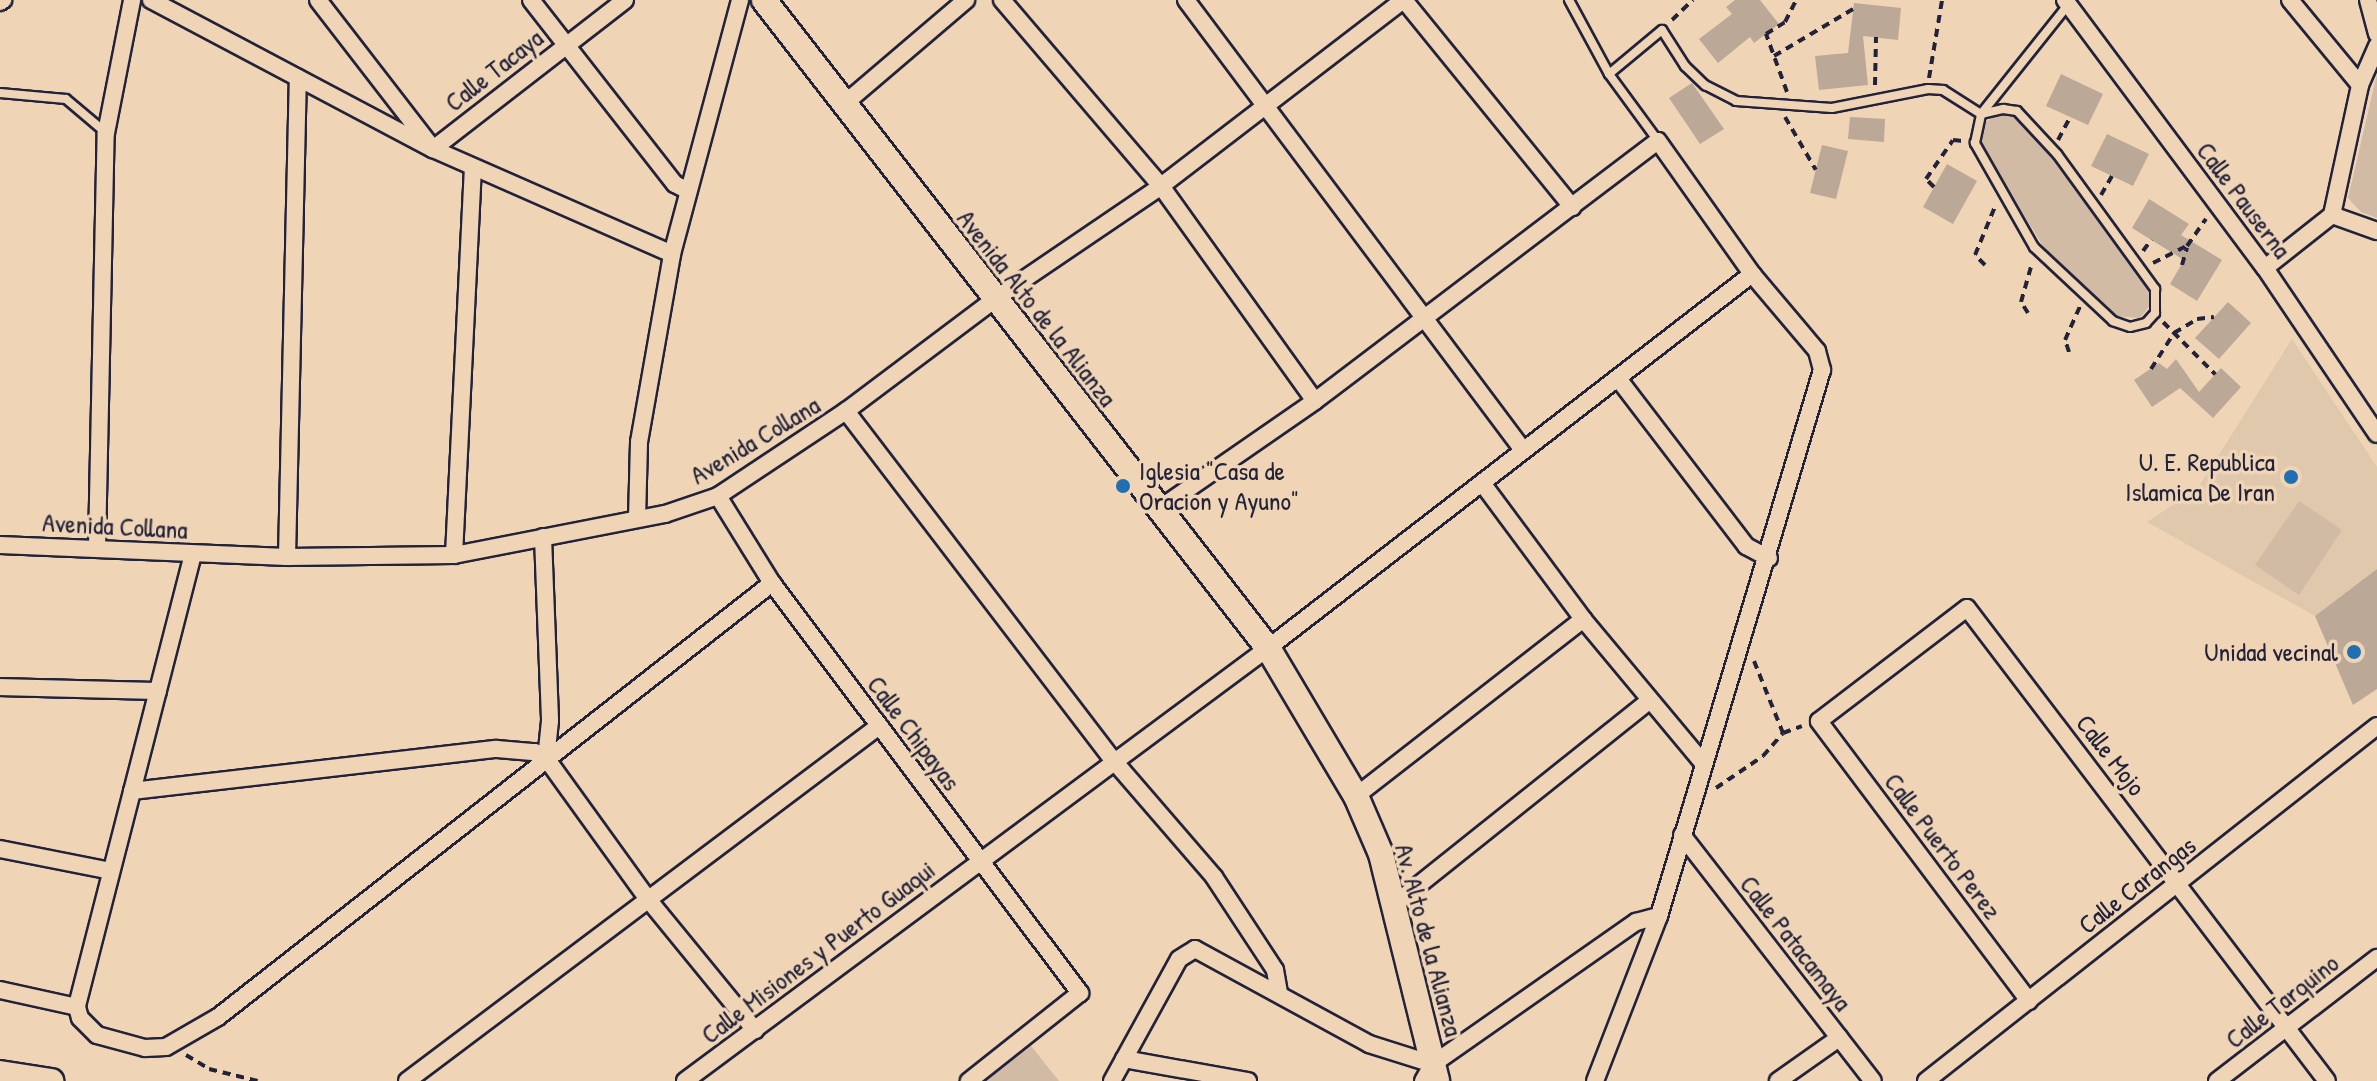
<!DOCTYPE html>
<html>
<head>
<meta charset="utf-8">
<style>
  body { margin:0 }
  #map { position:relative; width:2377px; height:1081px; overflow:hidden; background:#efd5b6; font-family:"Patrick Hand",sans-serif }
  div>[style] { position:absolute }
  .built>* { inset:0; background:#e0c8ad }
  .green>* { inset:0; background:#d1bba4 }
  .building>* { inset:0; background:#bca897 }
  .path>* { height:4px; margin-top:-2px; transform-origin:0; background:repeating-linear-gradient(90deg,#22223b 0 8px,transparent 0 14px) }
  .roads { filter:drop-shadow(2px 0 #22223b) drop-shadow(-2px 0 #22223b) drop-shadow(0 2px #22223b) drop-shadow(0 -2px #22223b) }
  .lane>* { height:8px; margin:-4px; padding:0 4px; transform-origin:4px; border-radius:4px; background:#efd5b6 }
  .street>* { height:16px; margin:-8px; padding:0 8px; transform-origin:8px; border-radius:8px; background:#efd5b6 }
  .secondary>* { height:24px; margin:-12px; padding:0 12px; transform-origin:12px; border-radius:12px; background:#efd5b6 }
  .dots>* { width:22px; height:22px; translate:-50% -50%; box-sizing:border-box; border:4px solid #efd5b6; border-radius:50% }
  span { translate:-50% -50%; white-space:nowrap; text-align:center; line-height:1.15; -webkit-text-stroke:7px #efd5b6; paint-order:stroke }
  .street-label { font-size:26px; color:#22223b }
  .poi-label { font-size:26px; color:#22223b }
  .right { translate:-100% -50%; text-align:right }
  .left { translate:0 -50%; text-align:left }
</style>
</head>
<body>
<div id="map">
  <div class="built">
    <i style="clip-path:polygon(2292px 339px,2377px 467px,2377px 569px,2315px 616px,2147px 522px,2198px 488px)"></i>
  </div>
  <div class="green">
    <i style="clip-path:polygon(2377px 74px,2377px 218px,2361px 212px,2348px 198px)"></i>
    <i style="clip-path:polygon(2001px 112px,2018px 115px,2104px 221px,2148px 289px,2151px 304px,2140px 318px,2114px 316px,2050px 257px,1982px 148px,1983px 124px)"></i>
    <i style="clip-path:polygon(2299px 501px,2342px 530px,2299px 595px,2255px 565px)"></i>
    <i style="clip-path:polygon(1031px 1046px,1059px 1081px,986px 1081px)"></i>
  </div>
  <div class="building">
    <i style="clip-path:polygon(1735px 0,1760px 0,1779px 24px,1754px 43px,1750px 37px,1718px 63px,1699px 39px,1732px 14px,1726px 7px)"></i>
    <i style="clip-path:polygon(1854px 3px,1901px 8px,1898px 40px,1863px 36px,1868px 85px,1819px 90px,1815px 56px,1848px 53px)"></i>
    <i style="clip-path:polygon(2061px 74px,2103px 94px,2088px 125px,2046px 106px)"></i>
    <i style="clip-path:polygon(1692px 83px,1724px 129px,1700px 144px,1669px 98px)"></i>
    <i style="clip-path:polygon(1850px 117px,1885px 119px,1884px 142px,1848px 139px)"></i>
    <i style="clip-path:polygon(2107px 134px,2149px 154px,2133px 186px,2091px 166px)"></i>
    <i style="clip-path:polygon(1822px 145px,1848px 151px,1836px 199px,1810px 193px)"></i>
    <i style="clip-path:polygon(1947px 164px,1977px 181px,1953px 224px,1923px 207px)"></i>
    <i style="clip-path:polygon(2149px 199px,2189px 224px,2181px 235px,2222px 260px,2197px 301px,2170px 284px,2184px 260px,2132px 228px)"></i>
    <i style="clip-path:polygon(2228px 302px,2251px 323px,2219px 359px,2195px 338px)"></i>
    <i style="clip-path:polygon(2176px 359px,2199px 392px,2221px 368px,2241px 387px,2213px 418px,2180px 388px,2152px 407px,2134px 380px,2159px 363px,2167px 369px)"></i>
    <i style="clip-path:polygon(2377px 569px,2377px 689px,2353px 705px,2315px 616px)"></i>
  </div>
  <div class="path">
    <i style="left:1672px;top:20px;width:29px;rotate:-44deg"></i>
    <i style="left:1774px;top:56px;width:92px;rotate:-30.7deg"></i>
    <i style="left:1929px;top:78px;width:79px;rotate:-80.5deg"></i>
    <i style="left:1875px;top:85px;width:48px;rotate:-88.8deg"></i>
    <i style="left:1787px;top:92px;width:62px;rotate:-109.9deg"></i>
    <i style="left:1766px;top:34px;width:22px;rotate:-32deg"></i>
    <i style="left:1785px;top:22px;width:25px;rotate:-63deg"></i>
    <i style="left:1785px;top:117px;width:61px;rotate:59.7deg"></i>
    <i style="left:2058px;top:140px;width:26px;rotate:-62deg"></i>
    <i style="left:1934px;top:187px;width:11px;rotate:-135deg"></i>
    <i style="left:1926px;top:179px;width:47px;rotate:-55.3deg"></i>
    <i style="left:1953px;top:140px;width:10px;rotate:6deg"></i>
    <i style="left:2101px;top:195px;width:22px;rotate:-60deg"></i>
    <i style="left:2143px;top:251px;width:14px;rotate:-54deg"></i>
    <i style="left:2153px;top:263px;width:38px;rotate:-27deg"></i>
    <i style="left:2187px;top:246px;width:33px;rotate:-55deg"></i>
    <i style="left:1985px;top:265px;width:14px;rotate:-135deg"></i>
    <i style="left:1975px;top:255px;width:55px;rotate:-67.6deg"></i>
    <i style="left:2182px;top:265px;width:18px;rotate:-74deg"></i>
    <i style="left:2028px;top:313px;width:13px;rotate:-122deg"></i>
    <i style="left:2021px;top:302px;width:41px;rotate:-74.2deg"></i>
    <i style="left:2163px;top:322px;width:74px;rotate:45deg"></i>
    <i style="left:2069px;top:352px;width:13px;rotate:-108deg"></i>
    <i style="left:2065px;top:340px;width:37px;rotate:-66deg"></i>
    <i style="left:2151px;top:369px;width:43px;rotate:-57.4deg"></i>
    <i style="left:2174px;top:333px;width:27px;rotate:-31deg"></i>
    <i style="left:2197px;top:319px;width:17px;rotate:-7deg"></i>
    <i style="left:1754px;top:661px;width:78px;rotate:68.1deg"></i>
    <i style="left:1716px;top:788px;width:57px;rotate:-34.2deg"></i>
    <i style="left:1763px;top:756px;width:30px;rotate:-49deg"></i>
    <i style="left:1783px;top:733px;width:20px;rotate:-20deg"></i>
    <i style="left:186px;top:1055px;width:27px;rotate:31deg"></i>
    <i style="left:209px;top:1069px;width:50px;rotate:13.8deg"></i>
  </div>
  <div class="roads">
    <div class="lane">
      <i style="left:1569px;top:0;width:84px;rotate:61.6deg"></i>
      <i style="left:1609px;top:74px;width:83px;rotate:53.8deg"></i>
      <i style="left:1609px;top:74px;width:69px;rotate:-39.7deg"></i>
      <i style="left:1662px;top:30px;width:43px;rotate:57.4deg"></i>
      <i style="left:1685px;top:66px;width:28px;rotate:44deg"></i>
      <i style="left:1705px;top:85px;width:35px;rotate:27deg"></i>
      <i style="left:1736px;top:101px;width:96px;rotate:4.2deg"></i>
      <i style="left:1832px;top:108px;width:98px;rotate:-11.2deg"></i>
      <i style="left:1928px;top:89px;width:15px;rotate:4deg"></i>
      <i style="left:1943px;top:90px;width:45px;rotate:32.3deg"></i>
      <i style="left:1981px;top:114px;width:139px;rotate:-51.4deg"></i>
      <i style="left:0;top:93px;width:66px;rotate:5.2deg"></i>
      <i style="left:66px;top:99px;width:51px;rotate:40.2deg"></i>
      <i style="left:2003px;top:109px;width:14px;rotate:8deg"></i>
      <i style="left:2017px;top:111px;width:59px;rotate:47.1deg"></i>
      <i style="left:2057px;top:154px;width:167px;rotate:54deg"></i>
      <i style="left:2155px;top:289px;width:24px;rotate:90deg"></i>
      <i style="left:2155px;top:313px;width:13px;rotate:132deg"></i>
      <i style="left:2146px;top:323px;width:16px;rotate:166deg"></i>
      <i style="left:2130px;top:327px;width:18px;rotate:-161deg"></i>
      <i style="left:2113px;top:321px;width:108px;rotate:-136.9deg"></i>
      <i style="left:2034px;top:247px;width:120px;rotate:-119.6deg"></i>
      <i style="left:1975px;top:143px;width:30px;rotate:-78deg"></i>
      <i style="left:1981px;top:114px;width:23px;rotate:-13deg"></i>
    </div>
    <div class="street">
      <i style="left:151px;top:0;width:319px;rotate:27.9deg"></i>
      <i style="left:433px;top:149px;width:261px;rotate:23.7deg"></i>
      <i style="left:318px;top:0;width:188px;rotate:52.3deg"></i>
      <i style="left:433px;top:149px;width:243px;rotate:-37.8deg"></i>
      <i style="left:531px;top:0;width:234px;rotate:52deg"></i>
      <i style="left:675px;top:184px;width:15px;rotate:28deg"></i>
      <i style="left:1002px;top:0;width:245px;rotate:49.5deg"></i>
      <i style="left:1161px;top:186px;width:264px;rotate:54.4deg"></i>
      <i style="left:1186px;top:0;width:562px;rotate:53.17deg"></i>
      <i style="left:1404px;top:0;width:267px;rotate:50.9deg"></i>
      <i style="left:2065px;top:0;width:334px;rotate:53.3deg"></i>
      <i style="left:2265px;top:268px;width:200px;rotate:56deg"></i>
      <i style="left:2290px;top:0;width:110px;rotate:50.5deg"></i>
      <i style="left:2368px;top:0;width:35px;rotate:75deg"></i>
      <i style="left:0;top:2px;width:4px;rotate:-34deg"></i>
      <i style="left:843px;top:105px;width:162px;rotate:-40.5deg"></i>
      <i style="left:2332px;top:215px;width:133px;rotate:-77.8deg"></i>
      <i style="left:2360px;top:85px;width:43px;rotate:-66.4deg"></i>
      <i style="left:2265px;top:268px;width:85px;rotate:-38.3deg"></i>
      <i style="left:2332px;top:215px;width:48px;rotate:19.6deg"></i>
      <i style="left:1620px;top:381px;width:208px;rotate:52.6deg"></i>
      <i style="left:1746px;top:546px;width:26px;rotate:28deg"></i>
      <i style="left:846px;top:411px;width:441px;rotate:52.6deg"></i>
      <i style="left:1114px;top:761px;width:153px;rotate:49.2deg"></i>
      <i style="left:1214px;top:877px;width:111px;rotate:56.7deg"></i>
      <i style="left:1275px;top:970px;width:23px;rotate:80deg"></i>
      <i style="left:1482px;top:483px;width:169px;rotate:53.4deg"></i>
      <i style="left:1583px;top:619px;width:187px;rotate:50.2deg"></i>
      <i style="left:718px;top:496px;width:102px;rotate:58.2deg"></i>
      <i style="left:772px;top:583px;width:513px;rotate:53.09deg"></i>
      <i style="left:1080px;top:993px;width:142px;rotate:141.6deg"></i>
      <i style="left:1159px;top:509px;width:190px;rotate:-34.7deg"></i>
      <i style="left:1315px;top:401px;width:430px;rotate:-37.2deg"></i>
      <i style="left:1658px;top:141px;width:163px;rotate:54.7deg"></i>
      <i style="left:1752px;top:274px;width:101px;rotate:49.8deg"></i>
      <i style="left:1817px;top:351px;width:20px;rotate:75deg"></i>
      <i style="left:1822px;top:370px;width:570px;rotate:106.62deg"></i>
      <i style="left:1659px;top:916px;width:177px;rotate:111.2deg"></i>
      <i style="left:637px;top:519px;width:77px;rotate:-88.5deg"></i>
      <i style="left:639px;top:442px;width:191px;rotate:-80deg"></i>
      <i style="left:672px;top:254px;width:263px;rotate:-75deg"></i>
      <i style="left:543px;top:537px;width:184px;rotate:87.8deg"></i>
      <i style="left:550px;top:721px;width:37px;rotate:96deg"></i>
      <i style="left:0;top:545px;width:287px;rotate:2.4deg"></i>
      <i style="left:287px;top:557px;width:167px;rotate:-0.7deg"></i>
      <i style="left:454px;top:555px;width:215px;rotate:-11deg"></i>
      <i style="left:665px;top:514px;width:56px;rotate:-18.8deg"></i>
      <i style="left:718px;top:496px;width:154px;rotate:-33.6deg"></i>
      <i style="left:846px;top:411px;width:186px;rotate:-36.9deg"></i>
      <i style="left:995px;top:299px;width:201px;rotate:-34.2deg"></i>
      <i style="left:1161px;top:186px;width:305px;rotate:-37.5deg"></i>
      <i style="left:97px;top:547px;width:414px;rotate:-88.8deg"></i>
      <i style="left:106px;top:133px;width:136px;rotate:-78.9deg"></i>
      <i style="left:193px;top:554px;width:468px;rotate:104.4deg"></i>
      <i style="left:77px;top:1007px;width:11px;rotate:75deg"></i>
      <i style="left:80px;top:1018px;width:24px;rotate:45deg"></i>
      <i style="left:97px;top:1035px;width:50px;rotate:15.2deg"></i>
      <i style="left:145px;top:1048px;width:21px;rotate:-3deg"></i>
      <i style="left:166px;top:1047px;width:60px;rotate:-30deg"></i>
      <i style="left:218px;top:1017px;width:704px;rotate:-38.07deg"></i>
      <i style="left:454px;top:555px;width:387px;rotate:-87.2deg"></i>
      <i style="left:287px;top:557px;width:479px;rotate:-88.7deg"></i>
      <i style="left:0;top:687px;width:158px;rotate:1.5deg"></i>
      <i style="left:132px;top:791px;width:367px;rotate:-6.6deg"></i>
      <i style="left:497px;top:749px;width:38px;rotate:5deg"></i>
      <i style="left:535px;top:752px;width:13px;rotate:29deg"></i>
      <i style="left:546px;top:758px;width:173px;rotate:54.2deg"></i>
      <i style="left:647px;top:898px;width:171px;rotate:50.7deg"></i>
      <i style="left:1356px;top:796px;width:288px;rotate:-37.9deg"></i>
      <i style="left:1682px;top:835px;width:311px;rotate:52.2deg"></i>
      <i style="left:0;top:849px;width:113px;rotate:11.2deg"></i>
      <i style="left:1396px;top:903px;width:324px;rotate:-38.6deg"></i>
      <i style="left:0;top:990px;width:79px;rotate:12.4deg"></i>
      <i style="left:2029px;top:1001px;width:350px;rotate:-126.9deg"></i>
      <i style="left:1819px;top:721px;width:186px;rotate:-37.4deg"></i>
      <i style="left:1967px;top:608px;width:594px;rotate:52.73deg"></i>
      <i style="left:1124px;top:1059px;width:126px;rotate:10.1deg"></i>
      <i style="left:407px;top:1081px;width:591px;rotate:-36.95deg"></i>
      <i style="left:685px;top:1081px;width:726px;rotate:-36.6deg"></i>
      <i style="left:1268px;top:648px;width:612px;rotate:-37.69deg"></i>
      <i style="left:1112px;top:1081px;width:139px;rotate:-61.2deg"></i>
      <i style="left:1179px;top:959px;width:19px;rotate:-32deg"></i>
      <i style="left:1195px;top:949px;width:198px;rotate:28.6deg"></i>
      <i style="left:1369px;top:1044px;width:67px;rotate:17.4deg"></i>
      <i style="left:1423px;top:1081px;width:20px;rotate:-60deg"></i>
      <i style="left:1433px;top:1064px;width:248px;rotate:-35deg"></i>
      <i style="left:1636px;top:922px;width:24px;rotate:-15deg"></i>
      <i style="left:1778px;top:1081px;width:75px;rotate:-35.2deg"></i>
      <i style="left:1926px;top:1081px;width:574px;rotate:-38.21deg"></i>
      <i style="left:2217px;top:1081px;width:202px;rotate:-37.6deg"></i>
    </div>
    <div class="secondary">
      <i style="left:764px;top:0;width:821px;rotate:52.13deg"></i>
      <i style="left:1268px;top:648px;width:172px;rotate:59.3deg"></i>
      <i style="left:1356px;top:796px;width:63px;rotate:66.7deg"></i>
      <i style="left:1381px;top:854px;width:234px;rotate:76.1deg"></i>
      <i style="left:0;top:1073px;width:52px;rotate:8.9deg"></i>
    </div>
  </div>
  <div class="dots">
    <i style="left:2291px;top:477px;background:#1f6fb2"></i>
    <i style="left:1123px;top:486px;background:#1f6fb2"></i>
    <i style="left:2354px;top:652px;background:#1f6fb2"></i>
  </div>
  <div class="street-label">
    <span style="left:494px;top:70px;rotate:-38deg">Calle Tacaya</span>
    <span style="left:2244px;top:200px;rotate:53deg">Calle Pauserna</span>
    <span style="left:1037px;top:308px;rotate:52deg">Avenida Alto de la Alianza</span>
    <span style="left:755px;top:440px;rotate:-31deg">Avenida Collana</span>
    <span style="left:115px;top:526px;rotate:3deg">Avenida Collana</span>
    <span style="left:914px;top:733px;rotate:53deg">Calle Chipayas</span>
    <span style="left:2111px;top:755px;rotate:52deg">Calle Mojo</span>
    <span style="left:1943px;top:846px;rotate:53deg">Calle Puerto Perez</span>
    <span style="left:2137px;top:885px;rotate:-38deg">Calle Carangas</span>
    <span style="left:1429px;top:940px;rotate:75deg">Av. Alto de la Alianza</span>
    <span style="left:1796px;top:943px;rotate:52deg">Calle Patacamaya</span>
    <span style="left:818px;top:952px;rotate:-37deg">Calle Misiones y Puerto Guaqui</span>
    <span style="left:2282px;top:1001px;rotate:-38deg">Calle Tarquino</span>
  </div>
  <div class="poi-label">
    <span class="right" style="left:2275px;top:477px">U. E. Republica<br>Islamica De Iran</span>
    <span class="left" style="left:1139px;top:486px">Iglesia "Casa de<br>Oracion y Ayuno"</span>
    <span class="right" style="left:2338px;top:652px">Unidad vecinal</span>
  </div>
</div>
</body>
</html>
